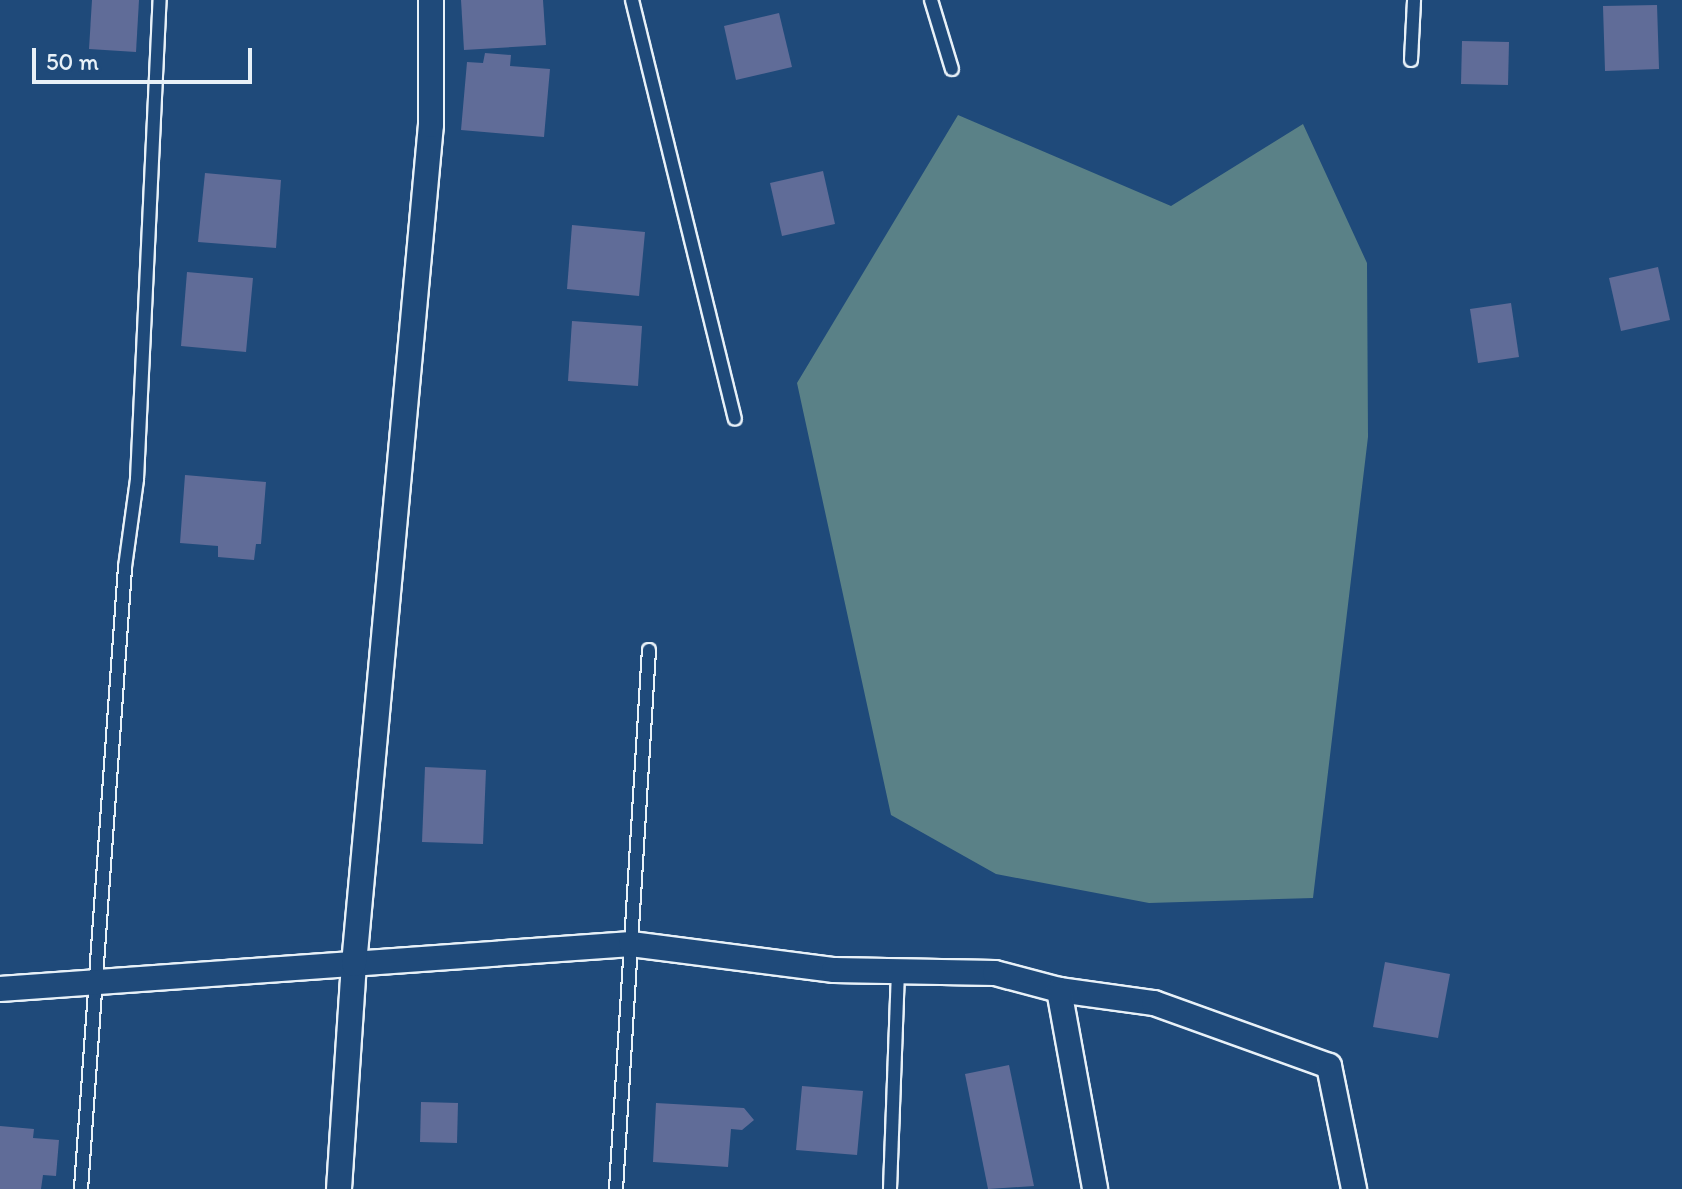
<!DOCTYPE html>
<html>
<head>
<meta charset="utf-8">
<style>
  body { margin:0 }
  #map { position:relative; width:1682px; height:1189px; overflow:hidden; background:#1f4a7a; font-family:Itim,sans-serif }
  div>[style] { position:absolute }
  .green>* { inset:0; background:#5a8187 }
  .building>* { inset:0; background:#606c98 }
  .roads { filter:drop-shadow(2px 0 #e8f1f8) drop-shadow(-2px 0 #e8f1f8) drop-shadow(0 2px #e8f1f8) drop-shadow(0 -2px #e8f1f8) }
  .lane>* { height:12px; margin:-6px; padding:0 6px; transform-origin:6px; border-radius:6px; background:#1f4a7a }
  .street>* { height:24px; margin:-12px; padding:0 12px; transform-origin:12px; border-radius:12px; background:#1f4a7a }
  span { translate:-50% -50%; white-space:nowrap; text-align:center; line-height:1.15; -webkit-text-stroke:6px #1f4a7a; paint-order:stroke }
  .scale { position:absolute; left:32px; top:48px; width:220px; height:36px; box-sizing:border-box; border:4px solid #e8f1f8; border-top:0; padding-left:10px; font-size:24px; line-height:28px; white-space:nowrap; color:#e8f1f8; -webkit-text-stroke:6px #1f4a7a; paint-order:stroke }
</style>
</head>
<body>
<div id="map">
  <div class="green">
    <i style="clip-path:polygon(958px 115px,1171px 206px,1303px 124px,1367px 263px,1368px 437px,1313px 898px,1149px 903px,996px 874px,891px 815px,797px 383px)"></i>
  </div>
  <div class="building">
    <i style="clip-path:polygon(92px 0,139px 0,136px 52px,89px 49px)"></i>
    <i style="clip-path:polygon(461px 0,543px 0,546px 45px,464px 50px)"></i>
    <i style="clip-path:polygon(1657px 5px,1659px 69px,1605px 71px,1603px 6px)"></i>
    <i style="clip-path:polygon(779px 13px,792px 67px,736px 80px,724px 26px)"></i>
    <i style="clip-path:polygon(1462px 41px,1509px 42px,1508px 85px,1461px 84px)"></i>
    <i style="clip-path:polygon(485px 53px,511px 55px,510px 66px,550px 69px,544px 137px,461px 130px,467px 62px,483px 63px)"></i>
    <i style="clip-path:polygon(823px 171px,835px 224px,782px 236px,770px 183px)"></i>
    <i style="clip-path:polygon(205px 173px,281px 180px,276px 248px,198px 242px)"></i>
    <i style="clip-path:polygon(572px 225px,645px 232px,639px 296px,567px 289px)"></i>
    <i style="clip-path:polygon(1658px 267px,1670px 320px,1621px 331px,1609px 278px)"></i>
    <i style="clip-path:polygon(187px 272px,253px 278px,246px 352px,181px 346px)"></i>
    <i style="clip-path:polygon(1511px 303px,1519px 357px,1478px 363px,1470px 309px)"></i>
    <i style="clip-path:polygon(572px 321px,642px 326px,638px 386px,568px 381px)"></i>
    <i style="clip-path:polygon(185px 475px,266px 482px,261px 544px,256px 544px,254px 560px,218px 557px,218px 546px,180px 543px)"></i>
    <i style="clip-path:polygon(425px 767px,486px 770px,483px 844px,422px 842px)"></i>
    <i style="clip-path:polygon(1385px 962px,1450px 974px,1438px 1038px,1373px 1027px)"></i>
    <i style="clip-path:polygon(1009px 1065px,1034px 1186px,988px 1189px,965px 1074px)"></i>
    <i style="clip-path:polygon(802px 1086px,863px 1091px,857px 1155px,796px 1150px)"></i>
    <i style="clip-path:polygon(421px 1102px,458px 1103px,457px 1143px,420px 1142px)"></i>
    <i style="clip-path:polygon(656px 1103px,744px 1108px,754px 1120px,742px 1130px,731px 1129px,728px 1167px,653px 1162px)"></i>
    <i style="clip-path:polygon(0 1126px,34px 1129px,33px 1138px,59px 1140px,56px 1176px,43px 1175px,41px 1189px,0 1189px)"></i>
  </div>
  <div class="roads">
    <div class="lane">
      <i style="left:632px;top:0;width:431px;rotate:76.2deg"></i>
      <i style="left:931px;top:0;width:72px;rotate:73.1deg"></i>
      <i style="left:1411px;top:60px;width:60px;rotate:-87.1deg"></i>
      <i style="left:81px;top:1189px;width:624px;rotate:-85.95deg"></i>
      <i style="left:125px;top:567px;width:89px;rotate:-82.2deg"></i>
      <i style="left:137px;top:479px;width:480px;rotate:-87.3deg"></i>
      <i style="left:616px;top:1189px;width:540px;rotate:-86.5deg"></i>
      <i style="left:890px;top:1189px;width:220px;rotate:-87.9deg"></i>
    </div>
    <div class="street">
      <i style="left:0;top:989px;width:633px;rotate:-4.08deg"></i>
      <i style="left:631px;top:944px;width:205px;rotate:7.3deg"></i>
      <i style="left:834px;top:970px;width:161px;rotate:1.1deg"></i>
      <i style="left:995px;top:973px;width:66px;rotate:14.9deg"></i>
      <i style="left:1059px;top:990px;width:96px;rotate:7.8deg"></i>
      <i style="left:1154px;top:1003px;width:186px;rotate:19.8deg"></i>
      <i style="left:1329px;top:1066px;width:126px;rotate:78.5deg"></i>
      <i style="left:1059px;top:990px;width:202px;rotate:79.7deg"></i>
      <i style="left:339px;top:1189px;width:225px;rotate:-86.2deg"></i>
      <i style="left:354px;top:964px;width:843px;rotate:-84.76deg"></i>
      <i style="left:431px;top:125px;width:125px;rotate:-90deg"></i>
    </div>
  </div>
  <div class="scale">50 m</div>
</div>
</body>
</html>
